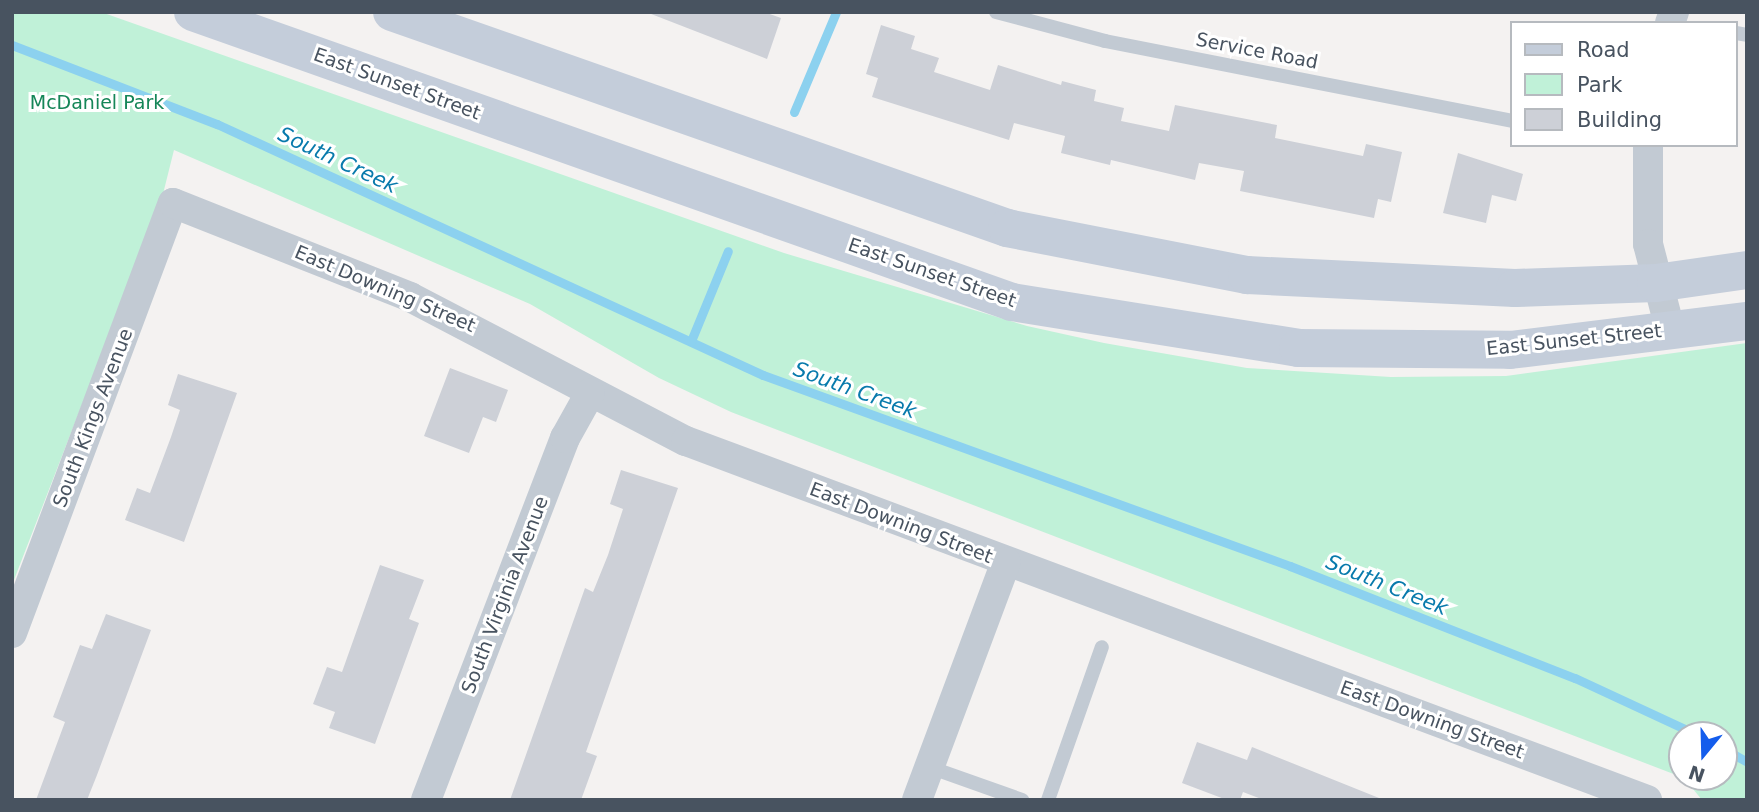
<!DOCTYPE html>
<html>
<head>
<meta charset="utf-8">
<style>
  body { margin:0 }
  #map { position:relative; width:1759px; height:812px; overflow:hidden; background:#f4f2f1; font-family:"DejaVu Sans",sans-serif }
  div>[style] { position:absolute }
  .green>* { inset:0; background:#c0f1d8 }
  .stream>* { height:9px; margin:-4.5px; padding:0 4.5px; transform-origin:4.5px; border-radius:4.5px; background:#8cd1ef }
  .building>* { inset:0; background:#cdd0d7 }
  .service>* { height:14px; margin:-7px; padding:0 7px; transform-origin:7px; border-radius:7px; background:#c2cad3 }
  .minor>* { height:30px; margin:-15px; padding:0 15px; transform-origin:15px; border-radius:15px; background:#c2cad3 }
  .secondary>* { height:38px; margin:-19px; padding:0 19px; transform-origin:19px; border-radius:19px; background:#c4cdda }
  span { translate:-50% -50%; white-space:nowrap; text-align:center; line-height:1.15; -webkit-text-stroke:6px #fff; paint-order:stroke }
  .street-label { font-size:19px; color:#485360 }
  .park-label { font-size:19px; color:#158658 }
  .water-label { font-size:21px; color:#087aac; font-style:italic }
  .frame { position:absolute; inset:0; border:14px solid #485360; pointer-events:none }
  .legend { position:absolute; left:1510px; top:21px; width:228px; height:126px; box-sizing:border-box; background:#fff; border:2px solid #b6babf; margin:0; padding:9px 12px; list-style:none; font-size:21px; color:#485360 }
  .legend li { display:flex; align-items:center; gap:14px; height:35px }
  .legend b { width:35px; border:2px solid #b6babf }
  .north { position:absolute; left:1668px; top:721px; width:70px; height:70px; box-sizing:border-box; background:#fff; border:2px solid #b6babf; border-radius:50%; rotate:199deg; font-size:19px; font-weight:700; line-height:28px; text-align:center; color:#485360 }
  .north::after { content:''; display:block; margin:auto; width:24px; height:32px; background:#145dec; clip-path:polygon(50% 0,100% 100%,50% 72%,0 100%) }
</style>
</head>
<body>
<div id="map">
  <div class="green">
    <i style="clip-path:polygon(evenodd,12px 12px,101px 12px,784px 253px,1027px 326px,1104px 343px,1247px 368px,1391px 377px,1506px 376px,1747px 343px,1747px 800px,1702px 800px,1684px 778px,731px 412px,659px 378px,530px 304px,174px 150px,162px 198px,12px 585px,12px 12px,1682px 735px,1724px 735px,1724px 777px,1682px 777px,1682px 735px)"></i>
  </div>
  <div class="stream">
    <i style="left:12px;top:45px;width:220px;rotate:21.1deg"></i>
    <i style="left:217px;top:124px;width:601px;rotate:24.69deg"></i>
    <i style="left:763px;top:375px;width:561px;rotate:19.92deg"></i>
    <i style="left:1290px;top:566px;width:306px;rotate:21.5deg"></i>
    <i style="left:1575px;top:678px;width:136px;rotate:24.9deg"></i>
    <i style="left:794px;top:112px;width:108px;rotate:-67.2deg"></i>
    <i style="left:691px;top:341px;width:97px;rotate:-67.7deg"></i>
    <i style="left:1724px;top:749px;width:26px;rotate:29deg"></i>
  </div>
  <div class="building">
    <i style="clip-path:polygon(646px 12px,764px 12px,781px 18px,767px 59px)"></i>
    <i style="clip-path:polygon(881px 25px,915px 36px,911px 49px,939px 58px,934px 72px,990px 90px,998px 65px,1061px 85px,1062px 81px,1096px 90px,1094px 101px,1124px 108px,1121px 121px,1169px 131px,1175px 105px,1277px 125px,1275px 138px,1363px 156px,1366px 144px,1402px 152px,1391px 202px,1378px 199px,1374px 218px,1240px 191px,1244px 171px,1199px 163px,1195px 180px,1111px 160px,1110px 165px,1061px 153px,1065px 136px,1014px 123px,1009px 140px,872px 97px,878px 78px,866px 74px)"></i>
    <i style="clip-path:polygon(1458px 153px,1523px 174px,1516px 201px,1492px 195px,1486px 223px,1443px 213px)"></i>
    <i style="clip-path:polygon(450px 368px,508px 390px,496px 422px,483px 417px,469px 453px,424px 436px)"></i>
    <i style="clip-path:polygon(178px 374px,237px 393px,184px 542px,125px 520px,137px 488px,150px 493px,171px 437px,180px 410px,168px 405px)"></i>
    <i style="clip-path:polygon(621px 470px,678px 488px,586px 752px,597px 756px,581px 800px,510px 800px,585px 588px,593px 592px,608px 555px,623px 509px,610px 504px)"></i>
    <i style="clip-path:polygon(380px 565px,424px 580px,409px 619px,419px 623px,375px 744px,329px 728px,335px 712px,313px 704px,327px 667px,342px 672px)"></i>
    <i style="clip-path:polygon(106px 614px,151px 630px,97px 775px,87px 800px,36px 800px,65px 722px,53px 717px,80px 645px,92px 649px)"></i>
    <i style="clip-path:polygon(1197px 742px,1247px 760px,1252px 747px,1384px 800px,1264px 800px,1243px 792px,1240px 800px,1227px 800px,1182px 783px)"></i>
  </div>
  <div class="service">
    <i style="left:996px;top:12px;width:113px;rotate:14.9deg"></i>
    <i style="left:1105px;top:41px;width:415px;rotate:11.1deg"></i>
    <i style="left:1736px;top:33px;width:11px;rotate:10deg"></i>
    <i style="left:929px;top:767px;width:99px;rotate:19.5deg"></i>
    <i style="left:1048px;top:800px;width:162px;rotate:-70.6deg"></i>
  </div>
  <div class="minor">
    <i style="left:1670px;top:23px;width:12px;rotate:-70deg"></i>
    <i style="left:1648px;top:145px;width:99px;rotate:90deg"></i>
    <i style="left:1648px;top:244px;width:88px;rotate:75.5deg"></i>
    <i style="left:12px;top:633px;width:459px;rotate:-69.5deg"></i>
    <i style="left:173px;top:203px;width:255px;rotate:21.6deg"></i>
    <i style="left:410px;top:297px;width:311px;rotate:27.6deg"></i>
    <i style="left:686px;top:441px;width:1026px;rotate:20.48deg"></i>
    <i style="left:426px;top:800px;width:388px;rotate:-69deg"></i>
    <i style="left:565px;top:438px;width:51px;rotate:-60.9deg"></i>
    <i style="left:917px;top:800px;width:254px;rotate:-69.5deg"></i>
  </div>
  <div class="secondary">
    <i style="left:193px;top:12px;width:869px;rotate:19.5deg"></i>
    <i style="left:1012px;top:302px;width:290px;rotate:9.1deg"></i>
    <i style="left:1298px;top:348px;width:212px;rotate:0.5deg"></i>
    <i style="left:1510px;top:350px;width:239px;rotate:-7deg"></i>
    <i style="left:392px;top:12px;width:652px;rotate:19.35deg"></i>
    <i style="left:1007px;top:228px;width:245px;rotate:11.1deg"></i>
    <i style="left:1247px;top:275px;width:268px;rotate:2.8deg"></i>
    <i style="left:1515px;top:288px;width:141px;rotate:-2deg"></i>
    <i style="left:1656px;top:283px;width:92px;rotate:-8.1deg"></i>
  </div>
  <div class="street-label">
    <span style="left:1257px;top:51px;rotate:11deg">Service Road</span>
    <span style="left:397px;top:84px;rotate:20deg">East Sunset Street</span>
    <span style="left:932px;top:273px;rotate:19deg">East Sunset Street</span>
    <span style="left:385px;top:289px;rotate:23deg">East Downing Street</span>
    <span style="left:1574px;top:340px;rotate:-6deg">East Sunset Street</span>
    <span style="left:93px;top:418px;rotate:-69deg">South Kings Avenue</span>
    <span style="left:901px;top:523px;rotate:21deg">East Downing Street</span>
    <span style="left:505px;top:595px;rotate:-69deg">South Virginia Avenue</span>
    <span style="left:1432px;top:720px;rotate:20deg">East Downing Street</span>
  </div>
  <div class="park-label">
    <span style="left:97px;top:103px">McDaniel Park</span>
  </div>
  <div class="water-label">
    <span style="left:338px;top:160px;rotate:25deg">South Creek</span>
    <span style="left:855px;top:390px;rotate:20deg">South Creek</span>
    <span style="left:1387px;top:585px;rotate:22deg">South Creek</span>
  </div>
  <div class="frame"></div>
  <ul class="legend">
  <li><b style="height:9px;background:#c4cdda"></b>Road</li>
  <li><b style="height:19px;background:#c0f1d8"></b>Park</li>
  <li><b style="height:19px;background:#cdd0d7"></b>Building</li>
  </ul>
  <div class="north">N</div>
</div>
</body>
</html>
